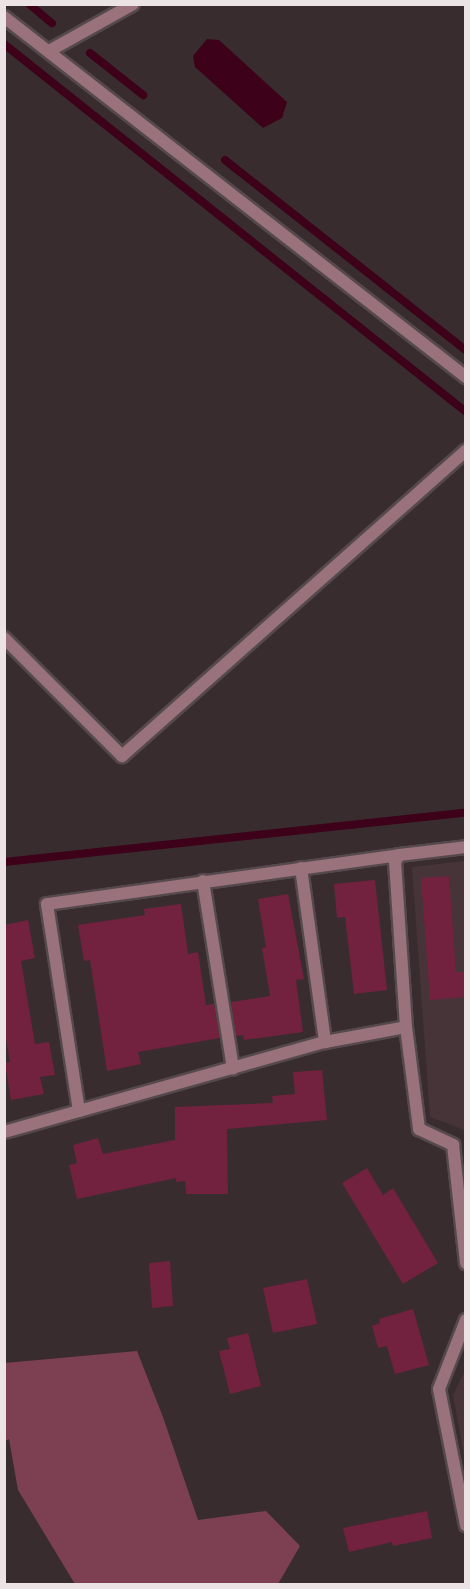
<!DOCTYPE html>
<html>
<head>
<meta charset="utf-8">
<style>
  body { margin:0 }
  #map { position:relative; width:470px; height:1589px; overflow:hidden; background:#382c2f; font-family:"Public Sans",sans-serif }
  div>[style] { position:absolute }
  .built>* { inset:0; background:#463438 }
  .green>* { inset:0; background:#7c4052 }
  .water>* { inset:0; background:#3d021a }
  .stream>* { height:8px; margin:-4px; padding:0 4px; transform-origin:4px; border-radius:4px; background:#3d021a }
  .building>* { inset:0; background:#72223e }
  .roads { filter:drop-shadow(2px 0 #55494c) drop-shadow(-2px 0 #55494c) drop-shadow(0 2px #55494c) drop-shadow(0 -2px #55494c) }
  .minor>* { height:12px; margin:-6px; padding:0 6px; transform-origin:6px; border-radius:6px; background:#99727b }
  span { translate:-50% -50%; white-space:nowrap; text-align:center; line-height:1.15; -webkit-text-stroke:4.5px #1b1617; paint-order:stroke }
  .frame { position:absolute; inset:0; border:6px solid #ebe3e4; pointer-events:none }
</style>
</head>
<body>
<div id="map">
  <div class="built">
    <i style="clip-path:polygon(465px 861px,465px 1135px,464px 1130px,430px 1117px,412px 867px)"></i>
    <i style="clip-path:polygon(465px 1371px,465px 1461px,453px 1395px)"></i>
  </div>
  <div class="green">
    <i style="clip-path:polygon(137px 1351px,163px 1417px,198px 1520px,266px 1511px,300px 1546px,278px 1584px,75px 1584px,18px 1490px,9px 1439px,5px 1441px,5px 1363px)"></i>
  </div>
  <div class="water">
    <i style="clip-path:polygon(207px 39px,219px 40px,287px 102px,282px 118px,263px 128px,195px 67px,193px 56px)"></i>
  </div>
  <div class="stream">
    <i style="left:29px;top:4px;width:30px;rotate:40deg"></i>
    <i style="left:4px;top:44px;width:591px;rotate:38.54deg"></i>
    <i style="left:90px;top:53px;width:68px;rotate:38.4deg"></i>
    <i style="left:225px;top:160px;width:307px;rotate:38.3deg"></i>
    <i style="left:4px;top:862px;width:465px;rotate:-6.1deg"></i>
  </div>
  <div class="building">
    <i style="clip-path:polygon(449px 876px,456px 972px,465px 972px,465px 997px,430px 1000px,421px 878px)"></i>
    <i style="clip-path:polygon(375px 880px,387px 990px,354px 994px,345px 917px,337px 918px,334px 884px)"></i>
    <i style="clip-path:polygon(288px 894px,304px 979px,296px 980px,303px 1032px,244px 1040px,243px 1035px,236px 1036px,231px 1002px,270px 996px,262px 948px,266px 947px,258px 899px)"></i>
    <i style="clip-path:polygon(181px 904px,188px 954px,198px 952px,206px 1005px,214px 1004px,220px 1038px,138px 1052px,141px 1064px,107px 1071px,90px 960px,84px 961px,78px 925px,145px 915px,144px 909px)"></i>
    <i style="clip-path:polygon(28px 920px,35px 958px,21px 961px,35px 1044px,49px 1042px,55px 1075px,40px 1077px,44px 1094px,11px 1100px,5px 1063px,10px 1062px,4px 1027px,4px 925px)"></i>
    <i style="clip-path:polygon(322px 1070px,327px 1120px,227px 1129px,228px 1194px,186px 1194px,185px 1181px,176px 1182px,176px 1178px,77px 1199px,69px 1165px,77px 1163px,73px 1145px,98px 1138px,103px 1154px,175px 1140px,175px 1107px,273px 1103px,272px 1096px,295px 1094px,293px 1072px)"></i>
    <i style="clip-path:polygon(367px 1168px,383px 1195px,393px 1188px,438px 1263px,403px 1284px,342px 1183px)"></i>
    <i style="clip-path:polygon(170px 1261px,173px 1306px,152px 1308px,149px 1263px)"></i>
    <i style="clip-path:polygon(307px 1279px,317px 1324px,273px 1333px,263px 1288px)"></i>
    <i style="clip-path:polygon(413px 1309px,429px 1365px,395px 1374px,387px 1346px,378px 1348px,372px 1326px,380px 1323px,379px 1319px)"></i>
    <i style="clip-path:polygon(248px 1333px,261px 1386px,230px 1394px,219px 1351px,230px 1349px,227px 1338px)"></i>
    <i style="clip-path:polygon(427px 1511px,432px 1538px,393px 1546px,392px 1542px,349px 1552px,343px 1528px)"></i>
  </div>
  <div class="roads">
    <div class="minor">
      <i style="left:4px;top:17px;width:586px;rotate:37.93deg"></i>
      <i style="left:49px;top:51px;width:96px;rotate:-29.2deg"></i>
      <i style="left:4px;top:638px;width:167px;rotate:45deg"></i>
      <i style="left:122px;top:756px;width:460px;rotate:-41.6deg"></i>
      <i style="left:301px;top:868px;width:176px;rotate:82.1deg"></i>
      <i style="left:203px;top:881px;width:190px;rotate:80.9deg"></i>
      <i style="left:406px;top:1027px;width:165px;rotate:-93.8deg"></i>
      <i style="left:395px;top:862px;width:8px;rotate:-60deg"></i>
      <i style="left:399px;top:855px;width:67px;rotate:-6.8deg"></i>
      <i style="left:79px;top:1111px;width:209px;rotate:-98.8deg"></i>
      <i style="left:47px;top:904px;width:355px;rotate:-7.9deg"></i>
      <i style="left:4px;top:1132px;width:333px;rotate:-15.7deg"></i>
      <i style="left:325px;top:1042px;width:82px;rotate:-10.5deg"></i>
      <i style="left:406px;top:1027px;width:103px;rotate:82.7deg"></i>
      <i style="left:419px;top:1129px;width:38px;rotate:25deg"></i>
      <i style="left:453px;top:1145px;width:119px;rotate:83.7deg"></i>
      <i style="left:466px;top:1320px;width:74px;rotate:111.4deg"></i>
      <i style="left:439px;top:1389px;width:139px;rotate:78.8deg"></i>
    </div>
  </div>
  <div class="frame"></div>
</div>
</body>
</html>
